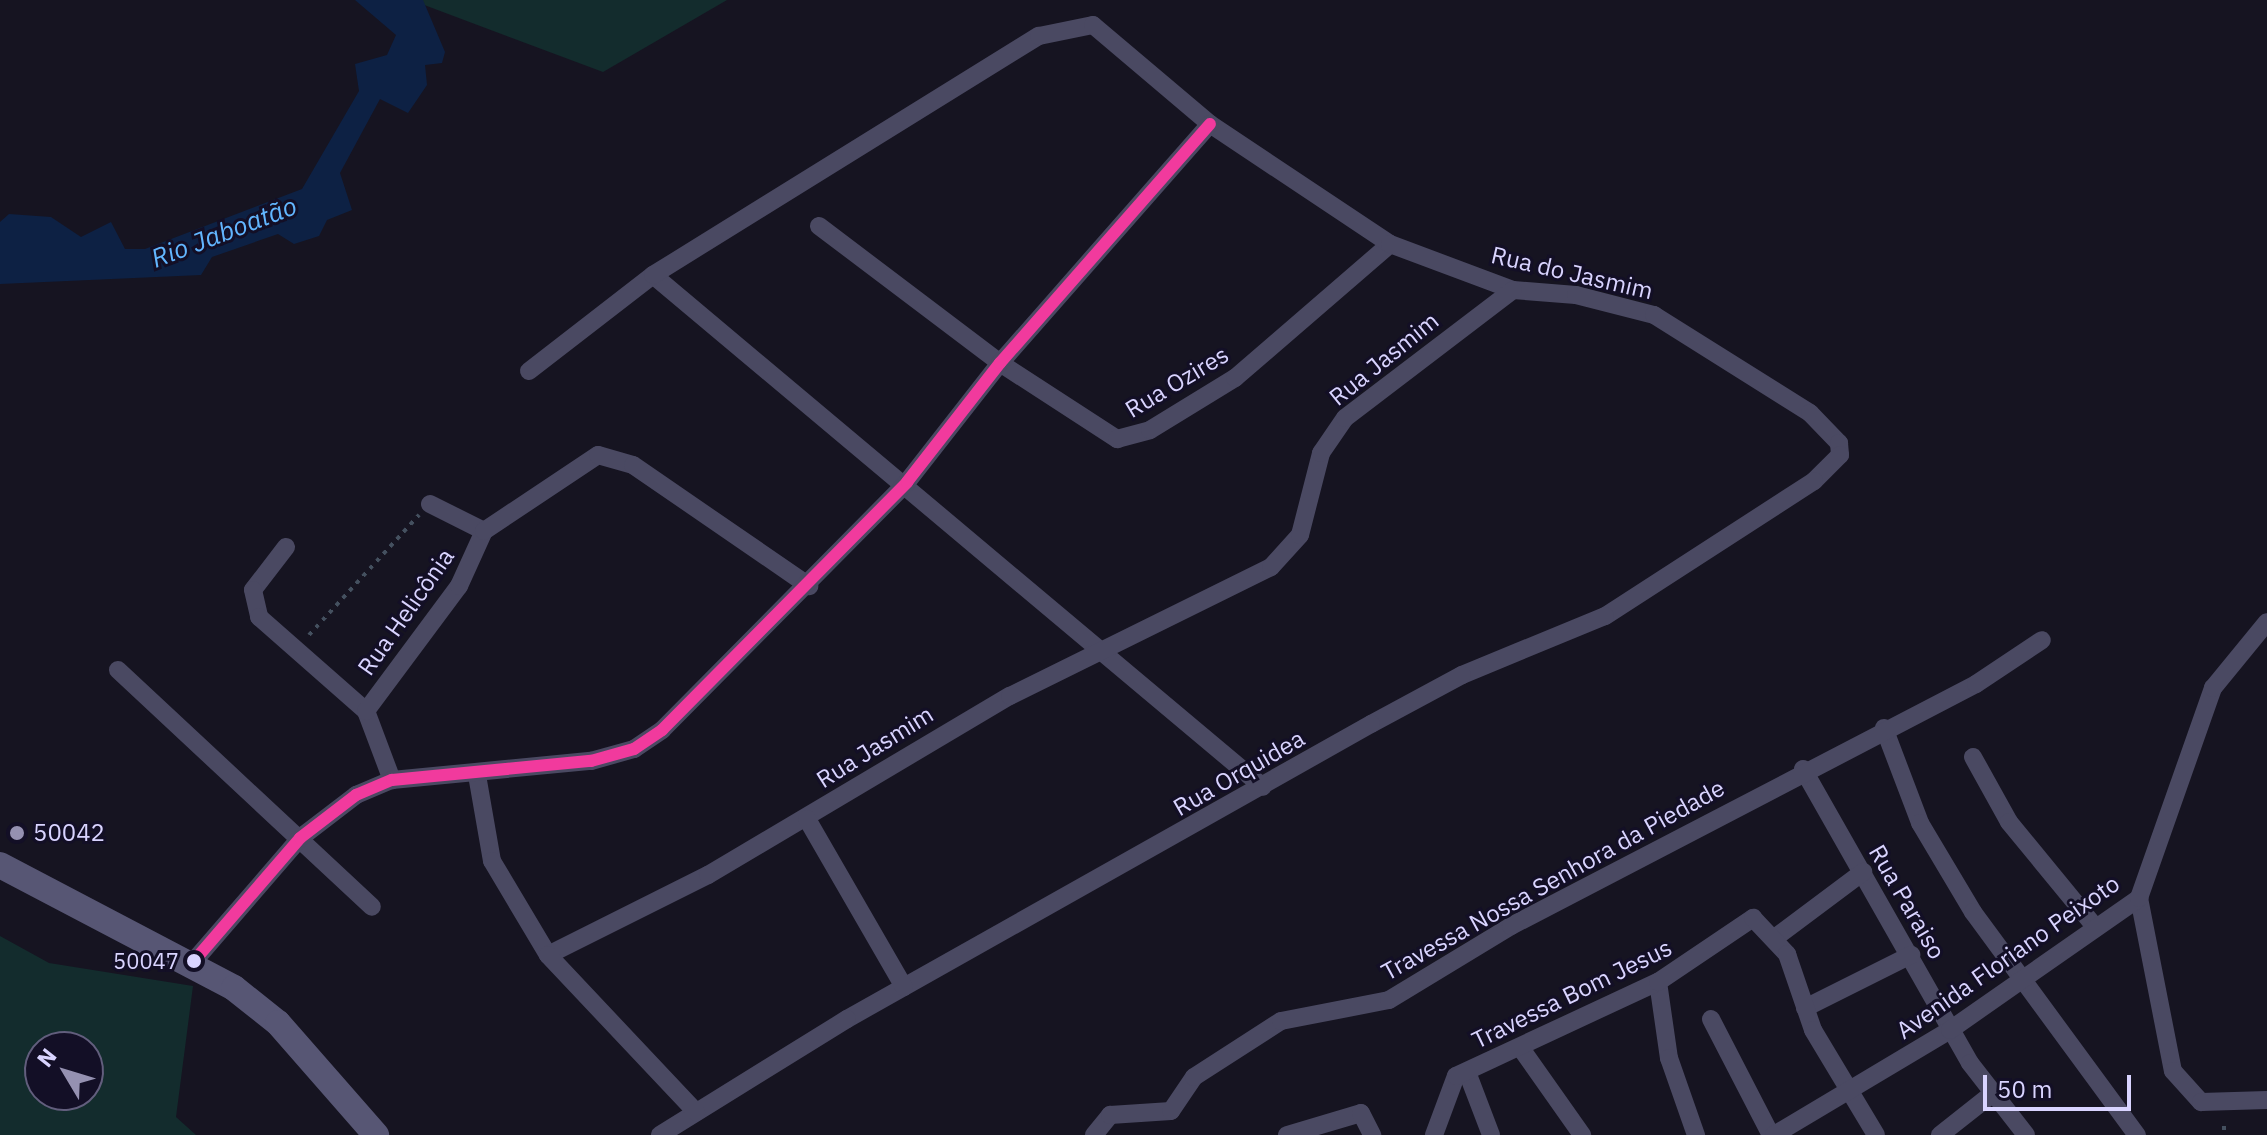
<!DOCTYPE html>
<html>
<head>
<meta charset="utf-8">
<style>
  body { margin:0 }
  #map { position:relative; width:2267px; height:1135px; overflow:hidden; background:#161421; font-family:"IBM Plex Sans",sans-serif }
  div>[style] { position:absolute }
  .green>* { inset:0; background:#132c2d }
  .water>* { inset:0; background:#0d2144 }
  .path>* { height:4px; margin-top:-2px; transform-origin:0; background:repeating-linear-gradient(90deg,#44505f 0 4px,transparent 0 10px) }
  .street>* { height:18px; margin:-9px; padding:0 9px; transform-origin:9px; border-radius:9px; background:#4a4962 }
  .secondary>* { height:26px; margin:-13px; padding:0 13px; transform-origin:13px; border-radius:13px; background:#575674 }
  .bus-1>* { height:12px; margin:-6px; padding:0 6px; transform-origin:6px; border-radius:6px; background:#f13a9d }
  .dots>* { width:22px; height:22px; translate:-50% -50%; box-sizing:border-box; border:4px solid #130f26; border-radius:50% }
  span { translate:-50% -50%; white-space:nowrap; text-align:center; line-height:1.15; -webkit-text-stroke:6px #130f26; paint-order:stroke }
  .bus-label { font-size:22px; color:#d9d4ff }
  .right { translate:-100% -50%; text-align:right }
  .street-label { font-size:24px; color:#d9d4ff }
  .poi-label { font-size:24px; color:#d9d4ff }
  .left { translate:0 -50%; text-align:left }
  .water-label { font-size:26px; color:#62b6ff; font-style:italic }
  .north { position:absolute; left:24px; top:1031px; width:80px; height:80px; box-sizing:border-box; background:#130f26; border:2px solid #625e7d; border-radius:50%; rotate:308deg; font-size:22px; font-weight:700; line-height:32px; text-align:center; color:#d9d4ff }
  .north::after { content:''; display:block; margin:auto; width:28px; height:36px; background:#9591b1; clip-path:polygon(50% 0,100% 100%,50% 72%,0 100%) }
  .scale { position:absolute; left:1983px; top:1075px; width:148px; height:36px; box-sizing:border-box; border:4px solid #d9d4ff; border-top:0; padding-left:10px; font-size:24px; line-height:28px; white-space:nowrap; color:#d9d4ff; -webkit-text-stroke:6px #130f26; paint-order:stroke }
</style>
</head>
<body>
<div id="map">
  <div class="green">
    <i style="clip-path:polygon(411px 0,727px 0,603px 72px)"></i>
    <i style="clip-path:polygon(evenodd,0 936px,49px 963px,193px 986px,176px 1117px,196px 1135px,0 1135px,0 936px,88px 1047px,88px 1095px,40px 1095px,40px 1047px,88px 1047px)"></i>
  </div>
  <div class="water">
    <i style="clip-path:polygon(355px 0,423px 0,445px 52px,442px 63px,425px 65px,427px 85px,408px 113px,380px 99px,340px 173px,352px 210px,327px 220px,319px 236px,294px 244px,278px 234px,212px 257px,201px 275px,0 284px,0 222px,9px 214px,51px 217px,81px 237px,111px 222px,125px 249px,145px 249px,302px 189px,359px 91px,355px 64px,387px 55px,396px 35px)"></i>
  </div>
  <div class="path">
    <i style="left:309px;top:635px;width:163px;rotate:-47.5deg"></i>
    <i style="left:2224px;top:1126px;width:9px;rotate:90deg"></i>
  </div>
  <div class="street">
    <i style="left:819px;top:226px;width:227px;rotate:37.1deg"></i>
    <i style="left:1000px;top:363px;width:140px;rotate:33deg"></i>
    <i style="left:1117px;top:439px;width:34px;rotate:-15deg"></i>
    <i style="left:1150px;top:430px;width:100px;rotate:-31.5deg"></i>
    <i style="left:1235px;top:378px;width:205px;rotate:-40.8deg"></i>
    <i style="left:653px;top:275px;width:796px;rotate:40.01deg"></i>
    <i style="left:529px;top:371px;width:157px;rotate:-37.7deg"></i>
    <i style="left:653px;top:275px;width:454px;rotate:-31.8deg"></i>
    <i style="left:1039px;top:36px;width:55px;rotate:-11.5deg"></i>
    <i style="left:1093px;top:25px;width:153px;rotate:40.2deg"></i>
    <i style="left:1210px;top:124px;width:216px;rotate:33.7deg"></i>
    <i style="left:1390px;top:244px;width:131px;rotate:20.5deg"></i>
    <i style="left:1513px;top:290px;width:63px;rotate:4.5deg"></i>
    <i style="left:1576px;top:295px;width:81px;rotate:14.4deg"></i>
    <i style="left:1654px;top:315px;width:184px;rotate:32.1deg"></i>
    <i style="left:1810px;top:413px;width:42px;rotate:46deg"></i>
    <i style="left:1839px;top:443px;width:12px;rotate:85deg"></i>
    <i style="left:1840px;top:455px;width:37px;rotate:135deg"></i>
    <i style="left:1814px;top:481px;width:249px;rotate:147.1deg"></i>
    <i style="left:1605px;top:616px;width:155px;rotate:157.6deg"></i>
    <i style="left:1462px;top:675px;width:103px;rotate:151.7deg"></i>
    <i style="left:1371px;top:724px;width:601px;rotate:150.62deg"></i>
    <i style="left:847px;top:1019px;width:220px;rotate:148.2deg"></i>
    <i style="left:430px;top:504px;width:60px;rotate:26.6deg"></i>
    <i style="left:286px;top:547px;width:54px;rotate:127.5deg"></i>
    <i style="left:253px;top:590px;width:28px;rotate:77deg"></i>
    <i style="left:259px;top:617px;width:142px;rotate:41.3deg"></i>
    <i style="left:366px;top:711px;width:74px;rotate:69.4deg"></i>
    <i style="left:118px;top:670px;width:347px;rotate:43deg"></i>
    <i style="left:366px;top:711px;width:156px;rotate:-53.4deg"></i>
    <i style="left:459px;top:586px;width:60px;rotate:-65.6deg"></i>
    <i style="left:484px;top:531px;width:137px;rotate:-33.7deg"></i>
    <i style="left:598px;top:455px;width:36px;rotate:16deg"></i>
    <i style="left:633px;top:465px;width:214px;rotate:34.5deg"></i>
    <i style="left:1884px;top:728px;width:102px;rotate:69.2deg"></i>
    <i style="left:1920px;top:823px;width:104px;rotate:59.2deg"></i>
    <i style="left:1973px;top:912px;width:277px;rotate:53.7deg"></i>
    <i style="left:1973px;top:757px;width:74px;rotate:61deg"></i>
    <i style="left:2009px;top:822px;width:137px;rotate:50.6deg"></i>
    <i style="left:1803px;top:769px;width:338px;rotate:60.4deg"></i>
    <i style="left:1970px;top:1063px;width:91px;rotate:52.1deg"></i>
    <i style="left:477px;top:775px;width:87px;rotate:80.1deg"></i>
    <i style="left:492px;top:861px;width:109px;rotate:59.2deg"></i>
    <i style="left:548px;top:955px;width:179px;rotate:-26.6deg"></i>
    <i style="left:708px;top:875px;width:351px;rotate:-30.7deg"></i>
    <i style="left:1010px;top:696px;width:291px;rotate:-26.3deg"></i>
    <i style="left:1271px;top:567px;width:43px;rotate:-47.8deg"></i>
    <i style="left:1300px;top:535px;width:85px;rotate:-75.6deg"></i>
    <i style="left:1321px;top:453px;width:42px;rotate:-55.6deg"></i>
    <i style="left:1345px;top:418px;width:211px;rotate:-37.3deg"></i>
    <i style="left:807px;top:819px;width:194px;rotate:60deg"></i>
    <i style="left:2139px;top:898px;width:176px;rotate:78.9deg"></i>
    <i style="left:2173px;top:1071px;width:42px;rotate:47.9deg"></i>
    <i style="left:2201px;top:1102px;width:66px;rotate:-1.7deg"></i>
    <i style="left:1776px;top:937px;width:109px;rotate:-36.8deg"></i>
    <i style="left:548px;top:955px;width:216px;rotate:46.7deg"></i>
    <i style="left:194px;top:961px;width:162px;rotate:-49.2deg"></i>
    <i style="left:300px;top:838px;width:71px;rotate:-37.5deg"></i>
    <i style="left:356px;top:795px;width:39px;rotate:-23deg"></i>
    <i style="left:392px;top:780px;width:200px;rotate:-5.5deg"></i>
    <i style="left:591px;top:761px;width:45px;rotate:-15.6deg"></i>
    <i style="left:634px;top:749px;width:34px;rotate:-34deg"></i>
    <i style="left:662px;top:730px;width:349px;rotate:-45.3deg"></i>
    <i style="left:907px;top:482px;width:151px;rotate:-52deg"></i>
    <i style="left:1000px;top:363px;width:318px;rotate:-48.7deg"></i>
    <i style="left:1658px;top:982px;width:77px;rotate:81.8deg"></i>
    <i style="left:1669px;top:1058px;width:82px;rotate:70.7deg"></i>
    <i style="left:1805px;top:1008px;width:119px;rotate:-26.6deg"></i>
    <i style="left:1711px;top:1019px;width:131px;rotate:62.7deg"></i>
    <i style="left:1520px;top:1047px;width:108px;rotate:54.8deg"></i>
    <i style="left:1467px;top:1072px;width:67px;rotate:69.1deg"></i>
    <i style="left:1094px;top:1135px;width:26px;rotate:-51deg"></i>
    <i style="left:1110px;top:1115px;width:61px;rotate:-3.8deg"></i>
    <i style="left:1171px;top:1111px;width:41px;rotate:-55.9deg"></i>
    <i style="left:1194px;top:1077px;width:103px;rotate:-32.8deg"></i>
    <i style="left:1281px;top:1021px;width:110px;rotate:-11deg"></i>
    <i style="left:1389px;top:1000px;width:143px;rotate:-31.2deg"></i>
    <i style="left:1511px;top:926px;width:524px;rotate:-27.49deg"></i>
    <i style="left:1976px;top:684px;width:79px;rotate:-33.7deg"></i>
    <i style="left:1287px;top:1135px;width:77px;rotate:-16.6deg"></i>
    <i style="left:1361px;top:1113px;width:25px;rotate:63deg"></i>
    <i style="left:1434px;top:1135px;width:63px;rotate:-69.6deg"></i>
    <i style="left:1456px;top:1076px;width:223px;rotate:-25deg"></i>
    <i style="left:1658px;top:982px;width:115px;rotate:-34deg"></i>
    <i style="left:1753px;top:918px;width:50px;rotate:46.6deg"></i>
    <i style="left:1787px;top:954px;width:80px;rotate:71.1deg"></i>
    <i style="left:1813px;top:1030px;width:122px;rotate:59deg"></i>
    <i style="left:1774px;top:1135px;width:205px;rotate:-30.8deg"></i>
    <i style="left:1950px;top:1030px;width:231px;rotate:-34.9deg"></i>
    <i style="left:2139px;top:898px;width:223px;rotate:-70.6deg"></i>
    <i style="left:2213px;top:688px;width:85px;rotate:-50.7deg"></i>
    <i style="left:1940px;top:1135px;width:66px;rotate:-38.3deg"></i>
  </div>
  <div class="secondary">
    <i style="left:0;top:865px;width:264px;rotate:27.7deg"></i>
    <i style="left:234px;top:988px;width:56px;rotate:38.5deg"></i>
    <i style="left:278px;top:1023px;width:149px;rotate:48.8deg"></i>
  </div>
  <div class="bus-1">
    <i style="left:194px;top:961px;width:162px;rotate:-49.2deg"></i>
    <i style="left:300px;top:838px;width:71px;rotate:-37.5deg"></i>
    <i style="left:356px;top:795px;width:39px;rotate:-23deg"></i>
    <i style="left:392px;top:780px;width:200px;rotate:-5.5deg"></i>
    <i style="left:591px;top:761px;width:45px;rotate:-15.6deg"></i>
    <i style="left:634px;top:749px;width:34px;rotate:-34deg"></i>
    <i style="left:662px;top:730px;width:349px;rotate:-45.3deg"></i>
    <i style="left:907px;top:482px;width:151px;rotate:-52deg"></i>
    <i style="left:1000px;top:363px;width:318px;rotate:-48.7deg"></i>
  </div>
  <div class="dots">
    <i style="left:17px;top:833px;background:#9591b1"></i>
    <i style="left:194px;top:961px;background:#d9d4ff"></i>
  </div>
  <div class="bus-label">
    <span class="right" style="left:179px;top:961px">50047</span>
  </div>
  <div class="street-label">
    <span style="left:1572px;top:273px;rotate:13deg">Rua do Jasmim</span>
    <span style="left:1384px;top:359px;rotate:-39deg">Rua Jasmim</span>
    <span style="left:1177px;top:382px;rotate:-31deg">Rua Ozires</span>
    <span style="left:406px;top:612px;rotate:-55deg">Rua Helicônia</span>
    <span style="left:875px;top:747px;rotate:-32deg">Rua Jasmim</span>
    <span style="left:1239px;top:773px;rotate:-30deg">Rua Orquidea</span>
    <span style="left:1553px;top:880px;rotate:-29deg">Travessa Nossa Senhora da Piedade</span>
    <span style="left:1907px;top:902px;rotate:60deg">Rua Paraiso</span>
    <span style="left:2008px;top:957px;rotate:-35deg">Avenida Floriano Peixoto</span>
    <span style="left:1572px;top:994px;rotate:-26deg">Travessa Bom Jesus</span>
  </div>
  <div class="poi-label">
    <span class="left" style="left:33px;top:833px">50042</span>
  </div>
  <div class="water-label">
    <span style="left:224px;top:232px;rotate:-21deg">Rio Jaboatão</span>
  </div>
  <div class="north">N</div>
  <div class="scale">50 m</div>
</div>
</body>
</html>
